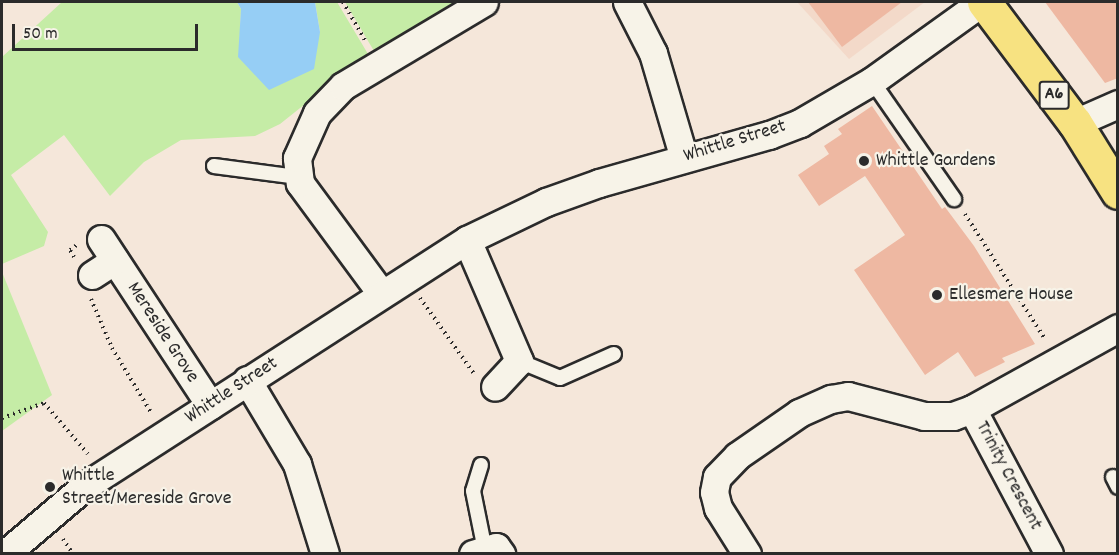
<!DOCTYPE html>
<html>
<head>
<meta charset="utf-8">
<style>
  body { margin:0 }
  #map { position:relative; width:1119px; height:555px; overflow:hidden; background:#f5e7da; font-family:Dekko,sans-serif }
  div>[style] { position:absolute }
  .built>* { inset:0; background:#f3d9c9 }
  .green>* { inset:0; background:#c5eca6 }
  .water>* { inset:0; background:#96cef5 }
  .building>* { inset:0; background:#eeb8a2 }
  .path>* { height:4px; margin-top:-2px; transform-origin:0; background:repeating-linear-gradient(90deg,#2b2b2b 0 1.5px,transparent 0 6px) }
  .roads { filter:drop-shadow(2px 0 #2b2b2b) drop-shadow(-2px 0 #2b2b2b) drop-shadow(0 2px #2b2b2b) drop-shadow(0 -2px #2b2b2b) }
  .service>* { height:14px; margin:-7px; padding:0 7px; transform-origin:7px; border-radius:7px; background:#f7f3e8 }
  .minor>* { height:27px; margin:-13.5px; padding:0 13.5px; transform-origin:13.5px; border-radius:13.5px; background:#f7f3e8 }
  .primary>* { height:33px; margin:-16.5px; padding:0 16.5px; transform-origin:16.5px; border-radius:16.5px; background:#f7e281 }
  .dots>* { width:16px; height:16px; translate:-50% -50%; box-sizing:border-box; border:3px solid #f7f3e8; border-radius:50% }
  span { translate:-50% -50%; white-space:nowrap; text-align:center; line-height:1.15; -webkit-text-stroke:4.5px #f7f3e8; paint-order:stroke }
  .shield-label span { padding:2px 4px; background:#f7f3e8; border:2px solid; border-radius:4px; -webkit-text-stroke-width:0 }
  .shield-label { font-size:18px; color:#2b2b2b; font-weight:700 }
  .street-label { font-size:20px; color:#2b2b2b }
  .poi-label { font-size:20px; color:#2b2b2b }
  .left { translate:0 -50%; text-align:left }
  .frame { position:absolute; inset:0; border:3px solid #2b2b2b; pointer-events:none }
  .scale { position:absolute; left:12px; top:24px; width:186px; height:27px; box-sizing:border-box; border:3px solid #2b2b2b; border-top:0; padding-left:8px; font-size:18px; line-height:21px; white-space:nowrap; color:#2b2b2b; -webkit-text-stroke:4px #f7f3e8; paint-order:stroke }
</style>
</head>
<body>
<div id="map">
  <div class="built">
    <i style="clip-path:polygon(797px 2px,925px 2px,849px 59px)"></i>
  </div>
  <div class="green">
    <i style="clip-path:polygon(62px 2px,237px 2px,241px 9px,239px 57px,320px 32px,315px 2px,337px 2px,368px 54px,280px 124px,255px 136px,181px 140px,144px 162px,110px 196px,64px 135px,11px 175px,48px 232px,44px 246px,2px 264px,2px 57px)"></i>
    <i style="clip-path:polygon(345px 2px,459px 2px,374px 51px)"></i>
    <i style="clip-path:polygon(2px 272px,52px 395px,2px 431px)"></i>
  </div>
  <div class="water">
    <i style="clip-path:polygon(237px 2px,315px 2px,320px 32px,314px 69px,269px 90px,238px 57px,241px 9px)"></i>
  </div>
  <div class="building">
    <i style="clip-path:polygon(808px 2px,902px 2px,842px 47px)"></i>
    <i style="clip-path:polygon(1045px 2px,1118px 2px,1118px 78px,1105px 83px)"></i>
    <i style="clip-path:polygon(872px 106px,942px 209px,945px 207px,974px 246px,1035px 344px,1002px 358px,1005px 362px,975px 377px,958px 352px,925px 375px,854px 270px,905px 235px,865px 176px,819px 206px,798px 175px,829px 154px,824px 146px,842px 134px,838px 129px)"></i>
  </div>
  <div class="path">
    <i style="left:343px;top:2px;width:46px;rotate:60.1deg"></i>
    <i style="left:965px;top:214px;width:148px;rotate:57.4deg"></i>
    <i style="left:74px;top:257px;width:8px;rotate:-120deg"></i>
    <i style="left:70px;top:250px;width:9px;rotate:-36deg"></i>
    <i style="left:420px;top:298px;width:95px;rotate:54.5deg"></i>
    <i style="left:91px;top:299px;width:53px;rotate:66.8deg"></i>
    <i style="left:112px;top:348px;width:77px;rotate:58.8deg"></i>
    <i style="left:2px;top:418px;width:45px;rotate:-19.7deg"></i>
    <i style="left:44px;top:403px;width:67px;rotate:49.2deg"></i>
    <i style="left:63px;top:539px;width:18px;rotate:56deg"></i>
  </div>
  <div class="roads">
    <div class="service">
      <i style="left:872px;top:81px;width:144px;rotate:55.2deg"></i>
      <i style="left:214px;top:166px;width:85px;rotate:7.5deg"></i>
      <i style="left:519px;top:361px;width:44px;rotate:22.5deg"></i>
      <i style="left:560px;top:378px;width:59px;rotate:-24deg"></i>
      <i style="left:481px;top:465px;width:27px;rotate:107deg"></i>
      <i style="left:473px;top:491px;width:60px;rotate:78.5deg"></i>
      <i style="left:1113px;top:477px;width:11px;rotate:63deg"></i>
    </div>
    <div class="minor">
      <i style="left:627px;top:2px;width:57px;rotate:63deg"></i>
      <i style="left:653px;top:53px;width:109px;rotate:73.6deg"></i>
      <i style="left:1075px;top:123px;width:47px;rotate:-23.8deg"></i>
      <i style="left:101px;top:239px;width:199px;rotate:56.7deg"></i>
      <i style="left:467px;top:240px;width:132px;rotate:66.7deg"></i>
      <i style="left:519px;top:361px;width:35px;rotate:133deg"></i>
      <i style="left:92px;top:275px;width:27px;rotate:-33deg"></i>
      <i style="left:381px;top:293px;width:137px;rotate:-126.4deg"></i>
      <i style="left:300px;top:183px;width:25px;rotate:-97deg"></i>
      <i style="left:297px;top:158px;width:49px;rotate:-66deg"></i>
      <i style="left:317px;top:113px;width:37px;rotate:-46deg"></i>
      <i style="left:343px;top:86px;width:164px;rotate:-30.8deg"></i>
      <i style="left:247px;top:380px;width:98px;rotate:59.2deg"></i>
      <i style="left:297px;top:464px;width:94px;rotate:72.7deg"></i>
      <i style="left:972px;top:409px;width:167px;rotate:-29deg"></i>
      <i style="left:5px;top:554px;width:105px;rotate:-40.4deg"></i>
      <i style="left:85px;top:486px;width:454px;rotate:-32.8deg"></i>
      <i style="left:467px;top:240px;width:88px;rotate:-25.7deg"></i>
      <i style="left:546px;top:202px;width:56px;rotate:-19.7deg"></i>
      <i style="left:599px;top:183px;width:177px;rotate:-15.8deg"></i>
      <i style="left:769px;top:135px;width:33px;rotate:-21deg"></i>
      <i style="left:800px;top:123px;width:83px;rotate:-30.3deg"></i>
      <i style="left:872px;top:81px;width:135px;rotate:-35.7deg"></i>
      <i style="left:473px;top:554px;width:24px;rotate:-17deg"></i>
      <i style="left:496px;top:547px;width:9px;rotate:54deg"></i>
      <i style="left:747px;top:554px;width:54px;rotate:-122.2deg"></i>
      <i style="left:718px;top:508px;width:16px;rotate:-104deg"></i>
      <i style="left:714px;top:492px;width:15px;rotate:-79deg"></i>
      <i style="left:717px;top:477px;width:29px;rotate:-46deg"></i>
      <i style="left:737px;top:456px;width:75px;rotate:-34.7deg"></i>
      <i style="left:799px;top:413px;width:35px;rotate:-24deg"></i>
      <i style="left:831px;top:399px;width:17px;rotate:-10deg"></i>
      <i style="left:848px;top:396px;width:79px;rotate:14.7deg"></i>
      <i style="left:924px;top:416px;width:29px"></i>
      <i style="left:953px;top:416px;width:20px;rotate:-20deg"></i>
      <i style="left:972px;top:409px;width:164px;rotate:62deg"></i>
    </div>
    <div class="primary">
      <i style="left:984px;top:2px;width:151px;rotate:53.1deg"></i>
      <i style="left:1075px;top:123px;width:81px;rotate:58.1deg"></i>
    </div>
  </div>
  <div class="dots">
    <i style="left:864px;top:161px;background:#2b2b2b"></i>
    <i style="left:937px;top:295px;background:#2b2b2b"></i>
    <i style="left:50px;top:487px;background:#2b2b2b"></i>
  </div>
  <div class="shield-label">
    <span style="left:1054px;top:95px">A6</span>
  </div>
  <div class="street-label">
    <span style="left:735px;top:142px;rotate:-17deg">Whittle Street</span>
    <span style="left:162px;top:333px;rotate:57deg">Mereside Grove</span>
    <span style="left:232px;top:391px;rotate:-33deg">Whittle Street</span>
    <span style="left:1008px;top:476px;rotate:62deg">Trinity Crescent</span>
  </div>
  <div class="poi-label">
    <span class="left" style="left:876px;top:161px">Whittle Gardens</span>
    <span class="left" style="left:949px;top:295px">Ellesmere House</span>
    <span class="left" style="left:62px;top:488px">Whittle<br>Street/Mereside Grove</span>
  </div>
  <div class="frame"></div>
  <div class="scale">50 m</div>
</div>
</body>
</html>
